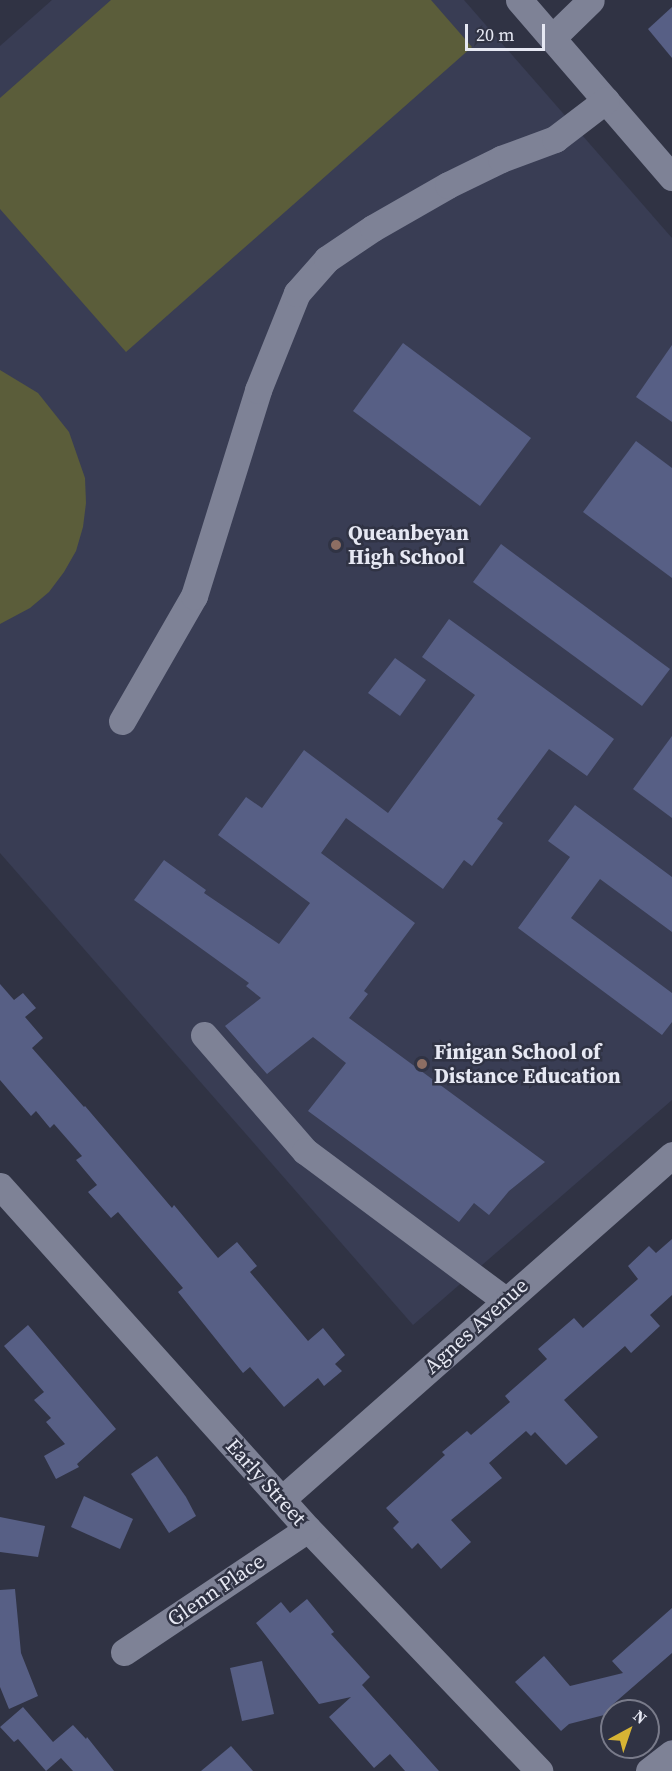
<!DOCTYPE html>
<html>
<head>
<meta charset="utf-8">
<style>
  body { margin:0 }
  #map { position:relative; width:672px; height:1771px; overflow:hidden; background:#303344; font-family:"Source Serif 4",serif }
  div>[style] { position:absolute }
  .built>* { inset:0; background:#393d54 }
  .green>* { inset:0; background:#5b5d3a }
  .building>* { inset:0; background:#575f85 }
  .minor>* { height:27px; margin:-13.5px; padding:0 13.5px; transform-origin:13.5px; border-radius:13.5px; background:#7e8296 }
  .dots>* { width:16px; height:16px; translate:-50% -50%; box-sizing:border-box; border:3px solid #303344; border-radius:50% }
  span { translate:-50% -50%; white-space:nowrap; text-align:center; line-height:1.15; -webkit-text-stroke:5px #303344; paint-order:stroke }
  .poi-label { font-size:21px; color:#e6e8f3; font-weight:700 }
  .left { translate:0 -50%; text-align:left }
  .street-label { font-size:21px; color:#e6e8f3 }
  .north { position:absolute; left:600px; top:1699px; width:60px; height:60px; box-sizing:border-box; background:#303344; border:2px solid #797b8a; border-radius:50%; rotate:40deg; font-size:16px; font-weight:700; line-height:24px; text-align:center; color:#e6e8f3 }
  .north::after { content:''; display:block; margin:auto; width:21px; height:27px; background:#d7b434; clip-path:polygon(50% 0,100% 100%,50% 72%,0 100%) }
  .scale { position:absolute; left:465px; top:24px; width:80px; height:27px; box-sizing:border-box; border:3px solid #e6e8f3; border-top:0; padding-left:8px; font-size:18px; line-height:21px; white-space:nowrap; color:#e6e8f3; -webkit-text-stroke:4px #303344; paint-order:stroke }
</style>
</head>
<body>
<div id="map">
  <div class="built">
    <i style="clip-path:polygon(52px 0,464px 0,672px 238px,672px 1100px,413px 1325px,0 853px,0 46px)"></i>
  </div>
  <div class="green">
    <i style="clip-path:polygon(111px 0,431px 0,472px 47px,126px 352px,0 209px,0 98px)"></i>
    <i style="clip-path:polygon(0 370px,38px 393px,69px 432px,85px 478px,86px 503px,83px 527px,76px 551px,64px 572px,49px 592px,30px 608px,0 624px)"></i>
  </div>
  <div class="building">
    <i style="clip-path:polygon(672px 7px,672px 58px,648px 29px)"></i>
    <i style="clip-path:polygon(403px 343px,531px 438px,480px 506px,353px 411px)"></i>
    <i style="clip-path:polygon(672px 345px,672px 422px,636px 397px)"></i>
    <i style="clip-path:polygon(636px 441px,672px 468px,672px 578px,583px 512px)"></i>
    <i style="clip-path:polygon(501px 544px,670px 669px,642px 706px,473px 582px)"></i>
    <i style="clip-path:polygon(449px 619px,614px 739px,587px 776px,549px 749px,497px 819px,503px 823px,472px 866px,464px 860px,443px 889px,346px 818px,321px 853px,415px 923px,364px 991px,368px 994px,349px 1018px,545px 1162px,509px 1191px,489px 1215px,474px 1203px,459px 1222px,308px 1111px,346px 1063px,313px 1037px,267px 1074px,225px 1026px,261px 998px,246px 986px,249px 983px,134px 900px,164px 860px,206px 890px,204px 893px,279px 944px,310px 903px,218px 835px,246px 797px,262px 808px,304px 750px,388px 813px,475px 695px,422px 657px)"></i>
    <i style="clip-path:polygon(395px 658px,426px 680px,400px 716px,368px 693px)"></i>
    <i style="clip-path:polygon(672px 736px,672px 818px,633px 789px)"></i>
    <i style="clip-path:polygon(575px 805px,672px 877px,672px 932px,600px 879px,571px 918px,672px 993px,672px 1022px,662px 1035px,518px 928px,570px 857px,548px 841px)"></i>
    <i style="clip-path:polygon(0 984px,14px 1000px,23px 993px,36px 1008px,25px 1017px,43px 1038px,32px 1048px,84px 1107px,85px 1106px,172px 1208px,174px 1205px,218px 1258px,237px 1242px,257px 1266px,250px 1272px,308px 1341px,323px 1328px,345px 1355px,335px 1364px,342px 1371px,324px 1386px,318px 1378px,284px 1407px,250px 1367px,243px 1373px,178px 1292px,183px 1288px,118px 1212px,111px 1218px,88px 1192px,97px 1185px,76px 1160px,82px 1156px,54px 1124px,50px 1128px,36px 1111px,31px 1116px,0 1080px)"></i>
    <i style="clip-path:polygon(672px 1239px,672px 1295px,650px 1315px,660px 1326px,631px 1353px,625px 1346px,564px 1400px,598px 1437px,566px 1465px,535px 1432px,531px 1436px,526px 1431px,489px 1463px,502px 1478px,451px 1520px,471px 1542px,441px 1569px,418px 1543px,412px 1549px,393px 1528px,399px 1522px,386px 1508px,445px 1455px,442px 1452px,467px 1431px,471px 1435px,510px 1402px,505px 1396px,547px 1359px,538px 1349px,574px 1318px,583px 1328px,638px 1279px,628px 1266px,649px 1246px,656px 1253px)"></i>
    <i style="clip-path:polygon(28px 1325px,116px 1429px,77px 1464px,79px 1467px,56px 1479px,44px 1456px,65px 1444px,46px 1422px,51px 1418px,34px 1400px,44px 1392px,4px 1346px)"></i>
    <i style="clip-path:polygon(157px 1456px,186px 1497px,196px 1516px,169px 1533px,131px 1474px)"></i>
    <i style="clip-path:polygon(84px 1496px,133px 1519px,120px 1549px,71px 1527px)"></i>
    <i style="clip-path:polygon(0 1517px,45px 1526px,38px 1557px,0 1552px)"></i>
    <i style="clip-path:polygon(15px 1589px,21px 1653px,38px 1696px,9px 1709px,0 1687px,0 1590px)"></i>
    <i style="clip-path:polygon(307px 1599px,334px 1632px,331px 1634px,370px 1677px,362px 1685px,439px 1771px,405px 1771px,390px 1754px,374px 1768px,329px 1717px,351px 1697px,319px 1704px,256px 1623px,281px 1602px,290px 1613px)"></i>
    <i style="clip-path:polygon(672px 1608px,672px 1653px,611px 1706px,612px 1713px,569px 1724px,561px 1731px,515px 1682px,544px 1656px,570px 1686px,623px 1673px,612px 1661px)"></i>
    <i style="clip-path:polygon(262px 1661px,274px 1714px,242px 1721px,230px 1668px)"></i>
    <i style="clip-path:polygon(23px 1707px,53px 1742px,73px 1725px,86px 1739px,87px 1737px,114px 1771px,73px 1771px,61px 1758px,46px 1771px,18px 1739px,14px 1742px,0 1727px)"></i>
    <i style="clip-path:polygon(231px 1746px,253px 1771px,201px 1771px)"></i>
  </div>
  <div class="minor">
    <i style="left:519px;top:0;width:234px;rotate:49.2deg"></i>
    <i style="left:552px;top:38px;width:54px;rotate:-44.3deg"></i>
    <i style="left:122px;top:721px;width:144px;rotate:-60.1deg"></i>
    <i style="left:194px;top:596px;width:216px;rotate:-72.7deg"></i>
    <i style="left:258px;top:390px;width:105px;rotate:-68.1deg"></i>
    <i style="left:297px;top:293px;width:45px;rotate:-48.6deg"></i>
    <i style="left:327px;top:259px;width:55px;rotate:-34deg"></i>
    <i style="left:373px;top:228px;width:86px;rotate:-29.8deg"></i>
    <i style="left:448px;top:185px;width:59px;rotate:-26.1deg"></i>
    <i style="left:501px;top:159px;width:58px;rotate:-20.3deg"></i>
    <i style="left:555px;top:139px;width:64px;rotate:-37.4deg"></i>
    <i style="left:204px;top:1035px;width:154px;rotate:49deg"></i>
    <i style="left:305px;top:1151px;width:249px;rotate:36.7deg"></i>
    <i style="left:0;top:1186px;width:461px;rotate:48.1deg"></i>
    <i style="left:308px;top:1529px;width:335px;rotate:46.3deg"></i>
    <i style="left:282px;top:1499px;width:520px;rotate:-41.41deg"></i>
    <i style="left:124px;top:1652px;width:221px;rotate:-33.8deg"></i>
    <i style="left:649px;top:1771px;width:29px;rotate:-38deg"></i>
  </div>
  <div class="dots">
    <i style="left:336px;top:545px;background:#8d6e63"></i>
    <i style="left:422px;top:1064px;background:#8d6e63"></i>
  </div>
  <div class="poi-label">
    <span class="left" style="left:348px;top:545px">Queanbeyan<br>High School</span>
    <span class="left" style="left:434px;top:1064px">Finigan School of<br>Distance Education</span>
  </div>
  <div class="street-label">
    <span style="left:476px;top:1326px;rotate:-42deg">Agnes Avenue</span>
    <span style="left:266px;top:1482px;rotate:48deg">Early Street</span>
    <span style="left:216px;top:1590px;rotate:-34deg">Glenn Place</span>
  </div>
  <div class="north">N</div>
  <div class="scale">20 m</div>
</div>
</body>
</html>
